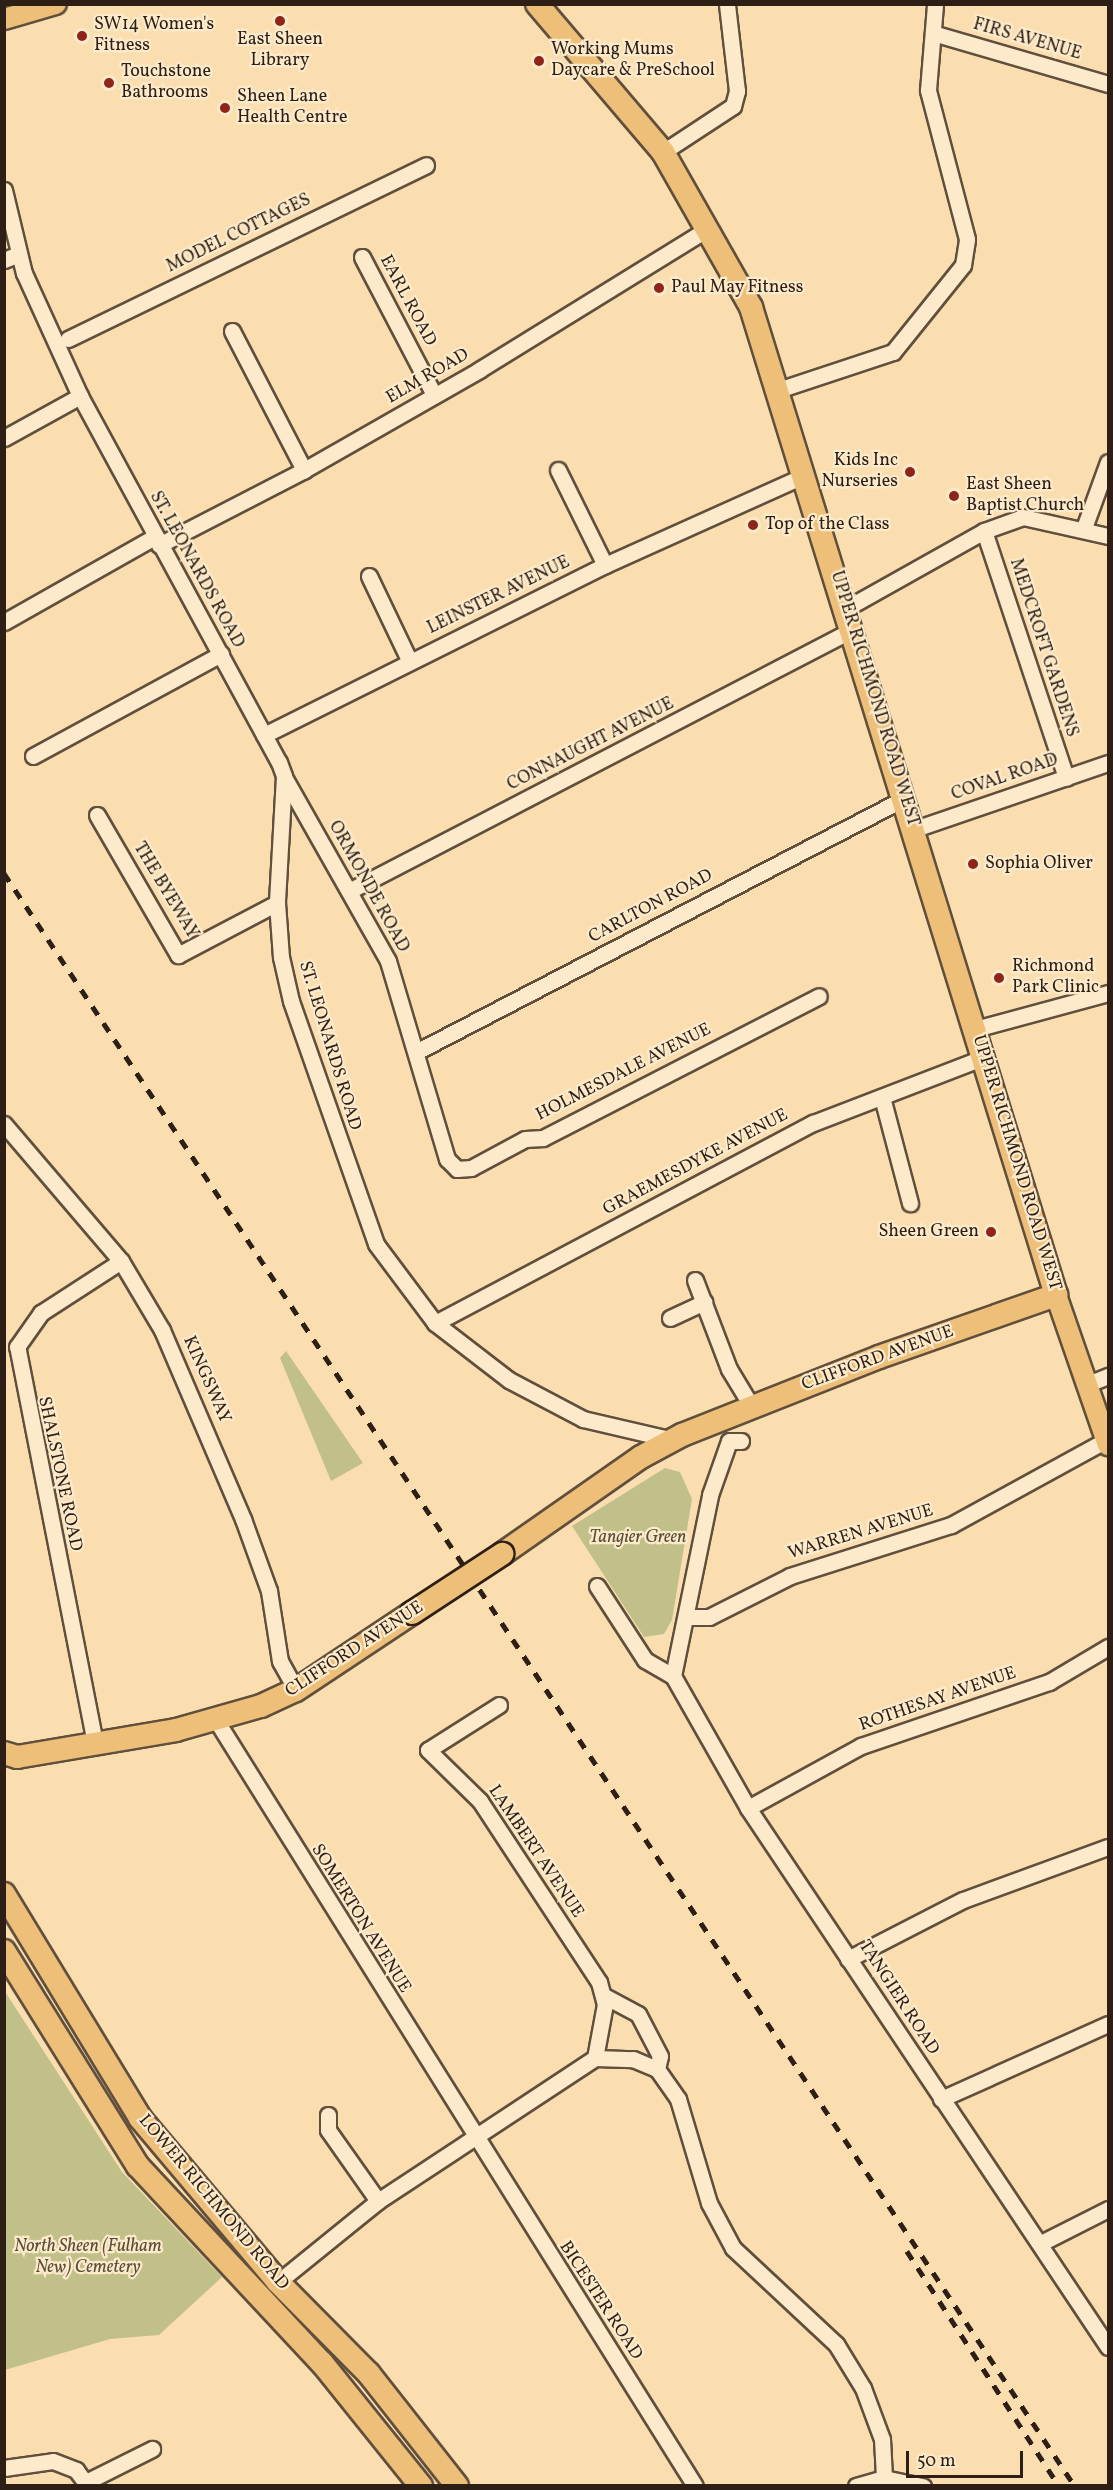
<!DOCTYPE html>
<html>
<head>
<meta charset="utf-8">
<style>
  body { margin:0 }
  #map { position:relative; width:1113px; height:2490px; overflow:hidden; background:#fbdeaf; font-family:Vollkorn,serif }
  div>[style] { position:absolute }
  .green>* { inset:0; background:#c1c088 }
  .roads { filter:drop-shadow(2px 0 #604f3c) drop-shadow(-2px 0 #604f3c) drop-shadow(0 2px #604f3c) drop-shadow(0 -2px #604f3c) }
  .minor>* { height:15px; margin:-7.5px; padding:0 7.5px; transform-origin:7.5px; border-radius:7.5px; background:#fceacb }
  .major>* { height:20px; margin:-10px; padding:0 10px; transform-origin:10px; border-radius:10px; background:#eebf78 }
  .highway>* { height:22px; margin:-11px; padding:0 11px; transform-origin:11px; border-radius:11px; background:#eebf78 }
  .rail>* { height:4.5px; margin-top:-2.25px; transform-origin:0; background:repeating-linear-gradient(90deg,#2d1f15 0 10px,transparent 0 20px) }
  .bridges { filter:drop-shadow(2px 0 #2d1f15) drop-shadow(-2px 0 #2d1f15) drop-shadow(0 2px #2d1f15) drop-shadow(0 -2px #2d1f15) }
  .highway-bridge>* { height:22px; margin:-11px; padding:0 11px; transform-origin:11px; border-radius:11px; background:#eebf78 }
  .dots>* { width:16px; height:16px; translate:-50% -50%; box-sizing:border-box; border:3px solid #fceacb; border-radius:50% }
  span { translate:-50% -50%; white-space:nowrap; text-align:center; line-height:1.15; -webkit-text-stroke:4.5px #fceacb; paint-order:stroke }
  .poi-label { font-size:18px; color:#2d1f15 }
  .left { translate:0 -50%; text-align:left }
  .right { translate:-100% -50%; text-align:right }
  .street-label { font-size:18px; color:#2d1f15 }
  .park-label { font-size:18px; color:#594f38; font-style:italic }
  .frame { position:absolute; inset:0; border:6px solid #2d1f15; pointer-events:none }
  .scale { position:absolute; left:906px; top:2451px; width:117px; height:27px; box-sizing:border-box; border:3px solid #2d1f15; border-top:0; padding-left:8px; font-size:18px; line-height:21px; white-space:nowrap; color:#2d1f15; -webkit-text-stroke:4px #fceacb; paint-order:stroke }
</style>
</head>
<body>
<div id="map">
  <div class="green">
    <i style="clip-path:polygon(286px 1351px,363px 1463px,331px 1481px,280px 1358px)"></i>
    <i style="clip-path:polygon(665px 1468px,680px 1472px,692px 1499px,672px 1620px,664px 1634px,644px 1637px,572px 1526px)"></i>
    <i style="clip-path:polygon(4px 1990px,122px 2172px,222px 2277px,159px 2335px,110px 2339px,5px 2370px)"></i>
  </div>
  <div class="roads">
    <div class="minor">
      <i style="left:936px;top:34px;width:179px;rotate:16.2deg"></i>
      <i style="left:663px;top:152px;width:84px;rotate:-33.3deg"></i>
      <i style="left:733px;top:106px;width:16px;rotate:-75deg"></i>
      <i style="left:737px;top:91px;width:88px;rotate:-96.6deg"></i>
      <i style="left:4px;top:190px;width:85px;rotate:76.5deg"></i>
      <i style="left:24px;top:273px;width:135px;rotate:65.5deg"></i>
      <i style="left:80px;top:396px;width:417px;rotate:61.5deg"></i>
      <i style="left:279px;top:762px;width:15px;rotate:70deg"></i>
      <i style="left:284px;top:776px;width:127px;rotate:93.2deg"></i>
      <i style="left:277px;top:903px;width:54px;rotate:85.8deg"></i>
      <i style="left:281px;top:957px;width:45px;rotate:77.2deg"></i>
      <i style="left:291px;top:1001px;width:257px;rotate:70.7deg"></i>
      <i style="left:376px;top:1244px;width:99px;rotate:53.2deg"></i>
      <i style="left:435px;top:1323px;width:93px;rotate:37.6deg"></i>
      <i style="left:509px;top:1380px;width:84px;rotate:27.8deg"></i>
      <i style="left:583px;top:1419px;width:92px;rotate:13.1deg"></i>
      <i style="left:362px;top:257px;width:156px;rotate:62.4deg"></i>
      <i style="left:4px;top:260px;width:16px;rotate:-22deg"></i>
      <i style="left:232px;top:331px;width:157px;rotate:62.6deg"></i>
      <i style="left:68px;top:339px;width:398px;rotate:-25.9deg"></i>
      <i style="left:778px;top:390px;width:121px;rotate:-18.3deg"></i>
      <i style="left:893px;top:352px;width:112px;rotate:-51.2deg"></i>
      <i style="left:963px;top:265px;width:26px;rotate:-81deg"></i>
      <i style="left:967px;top:239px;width:154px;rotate:-104.7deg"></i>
      <i style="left:928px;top:90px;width:86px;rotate:-85.3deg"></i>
      <i style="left:4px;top:438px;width:87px;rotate:-28.9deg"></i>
      <i style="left:558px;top:470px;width:106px;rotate:63.7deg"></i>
      <i style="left:1084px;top:528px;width:70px;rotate:-70deg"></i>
      <i style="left:984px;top:531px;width:260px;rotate:71.6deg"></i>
      <i style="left:159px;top:545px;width:163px;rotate:-27.3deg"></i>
      <i style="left:304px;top:470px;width:202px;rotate:-29.7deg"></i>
      <i style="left:479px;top:370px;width:270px;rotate:-31.7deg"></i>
      <i style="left:369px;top:576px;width:95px;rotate:64.5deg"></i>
      <i style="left:845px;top:609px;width:159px;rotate:-29.3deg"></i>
      <i style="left:984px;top:531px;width:41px;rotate:-19.7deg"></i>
      <i style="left:1023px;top:517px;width:87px;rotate:12.6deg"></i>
      <i style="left:4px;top:622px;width:172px;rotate:-29.5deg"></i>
      <i style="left:264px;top:735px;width:381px;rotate:-26.5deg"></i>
      <i style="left:605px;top:565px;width:217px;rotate:-24.2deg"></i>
      <i style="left:33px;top:756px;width:214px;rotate:-28.5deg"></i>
      <i style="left:284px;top:777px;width:211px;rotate:60.5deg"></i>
      <i style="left:388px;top:961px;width:207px;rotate:73.4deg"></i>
      <i style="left:447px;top:1159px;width:14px;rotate:45deg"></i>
      <i style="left:457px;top:1169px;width:14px;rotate:-4deg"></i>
      <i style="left:471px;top:1168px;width:61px;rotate:-28.2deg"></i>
      <i style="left:525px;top:1139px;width:18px;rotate:-3deg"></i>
      <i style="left:543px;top:1138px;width:310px;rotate:-27.2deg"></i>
      <i style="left:97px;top:815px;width:162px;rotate:59.9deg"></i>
      <i style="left:178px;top:955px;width:112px;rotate:-27.7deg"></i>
      <i style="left:915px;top:829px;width:204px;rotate:-18.9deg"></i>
      <i style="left:349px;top:891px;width:564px;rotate:-27.43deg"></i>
      <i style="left:975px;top:1029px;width:138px;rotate:-15.1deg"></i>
      <i style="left:416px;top:1052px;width:551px;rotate:-27.45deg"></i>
      <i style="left:882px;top:1097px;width:110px;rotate:75.2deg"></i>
      <i style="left:4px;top:1124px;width:180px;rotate:49.5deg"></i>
      <i style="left:121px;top:1261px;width:80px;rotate:59.3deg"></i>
      <i style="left:162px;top:1330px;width:206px;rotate:66.8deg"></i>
      <i style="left:243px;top:1519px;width:77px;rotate:70.1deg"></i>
      <i style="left:269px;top:1591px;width:71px;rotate:81.1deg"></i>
      <i style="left:280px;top:1661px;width:33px;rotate:61deg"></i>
      <i style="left:695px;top:1280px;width:95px;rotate:69.1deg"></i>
      <i style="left:729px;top:1369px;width:44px;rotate:58.8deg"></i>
      <i style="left:670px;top:1318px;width:38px;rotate:-25deg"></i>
      <i style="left:435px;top:1323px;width:428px;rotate:-27.9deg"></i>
      <i style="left:813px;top:1123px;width:184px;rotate:-21deg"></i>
      <i style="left:1088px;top:1384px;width:22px;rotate:-22deg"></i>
      <i style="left:597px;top:1586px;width:88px;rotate:57deg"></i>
      <i style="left:645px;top:1660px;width:32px;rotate:30deg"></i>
      <i style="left:673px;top:1676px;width:152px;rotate:60.4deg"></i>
      <i style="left:748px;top:1808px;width:648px;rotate:56.26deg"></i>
      <i style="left:687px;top:1617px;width:22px"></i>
      <i style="left:709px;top:1617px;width:91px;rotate:-26.8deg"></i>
      <i style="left:790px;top:1576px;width:169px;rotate:-17.6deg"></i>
      <i style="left:951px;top:1525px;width:177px;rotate:-28.7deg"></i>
      <i style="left:673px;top:1676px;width:185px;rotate:-78.4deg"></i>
      <i style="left:710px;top:1495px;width:57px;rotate:-70.6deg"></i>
      <i style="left:729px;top:1441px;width:12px"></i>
      <i style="left:499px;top:1705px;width:84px;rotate:147.6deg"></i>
      <i style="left:428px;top:1750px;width:73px;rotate:44.4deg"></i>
      <i style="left:480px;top:1801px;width:217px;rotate:56.7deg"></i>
      <i style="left:599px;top:1982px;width:23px;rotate:75deg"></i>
      <i style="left:605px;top:2004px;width:55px;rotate:100.5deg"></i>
      <i style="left:595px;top:2058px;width:38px;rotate:2deg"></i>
      <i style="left:633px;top:2059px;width:26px;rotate:23deg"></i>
      <i style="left:657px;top:2069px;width:13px;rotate:-77deg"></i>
      <i style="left:660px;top:2056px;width:47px;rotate:-117.6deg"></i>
      <i style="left:638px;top:2014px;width:38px;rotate:-152deg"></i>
      <i style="left:216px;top:1720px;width:903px;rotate:57.98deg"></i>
      <i style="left:95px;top:1743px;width:404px;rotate:-101.1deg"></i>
      <i style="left:17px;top:1347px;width:42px;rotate:-54.8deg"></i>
      <i style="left:41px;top:1313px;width:95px;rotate:-33deg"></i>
      <i style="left:748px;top:1808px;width:129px;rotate:-28.8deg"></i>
      <i style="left:861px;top:1746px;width:199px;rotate:-18.8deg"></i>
      <i style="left:1049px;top:1682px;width:69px;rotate:-30.7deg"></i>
      <i style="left:848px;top:1959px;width:129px;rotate:-27.2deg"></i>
      <i style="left:963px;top:1900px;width:154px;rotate:-20.1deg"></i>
      <i style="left:657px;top:2069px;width:37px;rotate:55deg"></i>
      <i style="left:678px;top:2099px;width:109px;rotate:73.4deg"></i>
      <i style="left:709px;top:2203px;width:51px;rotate:61.9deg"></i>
      <i style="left:733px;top:2248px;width:141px;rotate:43deg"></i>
      <i style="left:836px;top:2344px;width:52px;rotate:58.5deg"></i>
      <i style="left:863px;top:2388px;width:54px;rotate:69.6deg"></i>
      <i style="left:882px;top:2439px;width:39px;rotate:87deg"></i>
      <i style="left:941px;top:2099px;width:183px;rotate:-24.2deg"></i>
      <i style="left:328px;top:2115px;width:15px;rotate:90deg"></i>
      <i style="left:328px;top:2130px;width:87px;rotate:54.8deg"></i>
      <i style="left:1041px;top:2243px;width:75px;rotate:-26.9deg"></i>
      <i style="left:278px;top:2282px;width:129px;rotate:-39deg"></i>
      <i style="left:378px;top:2201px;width:260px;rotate:-33.4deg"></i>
      <i style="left:4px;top:2468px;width:49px;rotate:-8.1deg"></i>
      <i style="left:53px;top:2461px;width:25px;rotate:21deg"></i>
      <i style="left:76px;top:2470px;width:20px;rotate:53deg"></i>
      <i style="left:86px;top:2482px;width:74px;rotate:-26.6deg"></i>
      <i style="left:856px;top:2486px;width:29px;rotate:-16deg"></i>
      <i style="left:884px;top:2478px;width:40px;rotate:12deg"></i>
    </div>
    <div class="major">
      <i style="left:4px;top:19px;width:54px;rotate:-16.1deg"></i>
      <i style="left:1056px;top:1295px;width:159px;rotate:70.9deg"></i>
    </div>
    <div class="highway">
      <i style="left:502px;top:1554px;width:169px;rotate:-34.9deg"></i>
      <i style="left:641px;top:1457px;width:47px;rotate:-28.2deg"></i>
      <i style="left:682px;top:1435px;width:212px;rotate:-21.6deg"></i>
      <i style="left:879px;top:1357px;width:188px;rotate:-19.3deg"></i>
      <i style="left:1056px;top:1295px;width:1034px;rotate:-107.16deg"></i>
      <i style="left:751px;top:307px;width:178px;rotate:-119.6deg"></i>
      <i style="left:663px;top:152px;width:194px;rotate:-130.4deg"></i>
      <i style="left:4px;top:1753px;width:14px;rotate:17deg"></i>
      <i style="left:17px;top:1757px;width:161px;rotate:-9.6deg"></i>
      <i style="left:176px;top:1730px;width:88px;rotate:-15.8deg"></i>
      <i style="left:261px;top:1706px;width:38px;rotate:-25deg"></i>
      <i style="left:296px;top:1690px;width:139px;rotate:-33.6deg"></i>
      <i style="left:4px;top:1894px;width:262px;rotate:58.7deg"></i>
      <i style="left:140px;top:2118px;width:214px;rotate:49.9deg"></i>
      <i style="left:278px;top:2282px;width:129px;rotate:45.3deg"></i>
      <i style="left:369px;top:2374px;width:142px;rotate:51.8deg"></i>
      <i style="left:4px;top:1951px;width:253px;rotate:58.1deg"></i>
      <i style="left:138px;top:2166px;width:270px;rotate:47deg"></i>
      <i style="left:322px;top:2363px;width:158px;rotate:51.2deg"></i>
    </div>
  </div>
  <div class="rail">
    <i style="left:4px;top:873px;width:1936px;rotate:56.42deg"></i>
    <i style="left:907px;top:2251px;width:280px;rotate:57.1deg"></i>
  </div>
  <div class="bridges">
    <div class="highway-bridge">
      <i style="left:412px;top:1613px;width:108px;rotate:-33.2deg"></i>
    </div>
  </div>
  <div class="dots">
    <i style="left:280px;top:21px;background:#8f2418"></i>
    <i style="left:82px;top:36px;background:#8f2418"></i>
    <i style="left:539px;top:61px;background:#8f2418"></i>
    <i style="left:109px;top:83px;background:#8f2418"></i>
    <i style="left:225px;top:108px;background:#8f2418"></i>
    <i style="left:659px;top:288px;background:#8f2418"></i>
    <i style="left:910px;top:472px;background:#8f2418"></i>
    <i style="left:954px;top:496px;background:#8f2418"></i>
    <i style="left:753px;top:525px;background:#8f2418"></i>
    <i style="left:973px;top:864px;background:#8f2418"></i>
    <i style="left:999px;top:978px;background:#8f2418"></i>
    <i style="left:991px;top:1232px;background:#8f2418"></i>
  </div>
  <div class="poi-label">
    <span class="left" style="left:94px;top:36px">SW14 Women's<br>Fitness</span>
    <span style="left:280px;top:51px">East Sheen<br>Library</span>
    <span class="left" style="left:551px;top:61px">Working Mums<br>Daycare &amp; PreSchool</span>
    <span class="left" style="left:121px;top:83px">Touchstone<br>Bathrooms</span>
    <span class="left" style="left:237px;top:108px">Sheen Lane<br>Health Centre</span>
    <span class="left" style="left:671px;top:288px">Paul May Fitness</span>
    <span class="right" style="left:898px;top:472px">Kids Inc<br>Nurseries</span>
    <span class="left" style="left:966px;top:496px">East Sheen<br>Baptist Church</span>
    <span class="left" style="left:765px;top:525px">Top of the Class</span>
    <span class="left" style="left:985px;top:864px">Sophia Oliver</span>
    <span class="left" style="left:1012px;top:978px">Richmond<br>Park Clinic</span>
    <span class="right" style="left:979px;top:1232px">Sheen Green</span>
  </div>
  <div class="street-label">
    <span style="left:1027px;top:40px;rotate:16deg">FIRS AVENUE</span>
    <span style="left:239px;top:234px;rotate:-26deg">MODEL COTTAGES</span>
    <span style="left:407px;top:301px;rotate:62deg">EARL ROAD</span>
    <span style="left:428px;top:377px;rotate:-30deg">ELM ROAD</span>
    <span style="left:196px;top:570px;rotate:61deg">ST. LEONARDS ROAD</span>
    <span style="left:499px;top:596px;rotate:-26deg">LEINSTER AVENUE</span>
    <span style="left:1043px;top:648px;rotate:72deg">MEDCROFT GARDENS</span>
    <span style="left:874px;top:699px;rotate:73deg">UPPER RICHMOND ROAD WEST</span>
    <span style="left:591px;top:745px;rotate:-27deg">CONNAUGHT AVENUE</span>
    <span style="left:1005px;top:778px;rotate:-19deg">COVAL ROAD</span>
    <span style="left:368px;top:887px;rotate:61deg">ORMONDE ROAD</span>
    <span style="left:165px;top:891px;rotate:59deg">THE BYEWAY</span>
    <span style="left:651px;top:907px;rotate:-28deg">CARLTON ROAD</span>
    <span style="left:329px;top:1046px;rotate:73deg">ST. LEONARDS ROAD</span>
    <span style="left:624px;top:1073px;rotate:-27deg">HOLMESDALE AVENUE</span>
    <span style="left:696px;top:1163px;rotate:-28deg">GRAEMESDYKE AVENUE</span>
    <span style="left:1016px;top:1163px;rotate:73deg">UPPER RICHMOND ROAD WEST</span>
    <span style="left:878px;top:1359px;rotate:-20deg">CLIFFORD AVENUE</span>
    <span style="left:206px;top:1380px;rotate:66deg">KINGSWAY</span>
    <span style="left:59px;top:1474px;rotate:78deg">SHALSTONE ROAD</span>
    <span style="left:861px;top:1533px;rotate:-17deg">WARREN AVENUE</span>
    <span style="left:355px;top:1650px;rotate:-33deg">CLIFFORD AVENUE</span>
    <span style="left:938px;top:1700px;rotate:-19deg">ROTHESAY AVENUE</span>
    <span style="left:535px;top:1852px;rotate:56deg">LAMBERT AVENUE</span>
    <span style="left:360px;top:1919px;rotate:58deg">SOMERTON AVENUE</span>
    <span style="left:898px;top:1998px;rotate:57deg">TANGIER ROAD</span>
    <span style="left:213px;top:2203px;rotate:50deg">LOWER RICHMOND ROAD</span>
    <span style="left:600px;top:2301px;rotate:57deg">BICESTER ROAD</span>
  </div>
  <div class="park-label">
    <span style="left:638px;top:1538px">Tangier Green</span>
    <span style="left:88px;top:2258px">North Sheen (Fulham<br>New) Cemetery</span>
  </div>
  <div class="frame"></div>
  <div class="scale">50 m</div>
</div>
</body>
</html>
